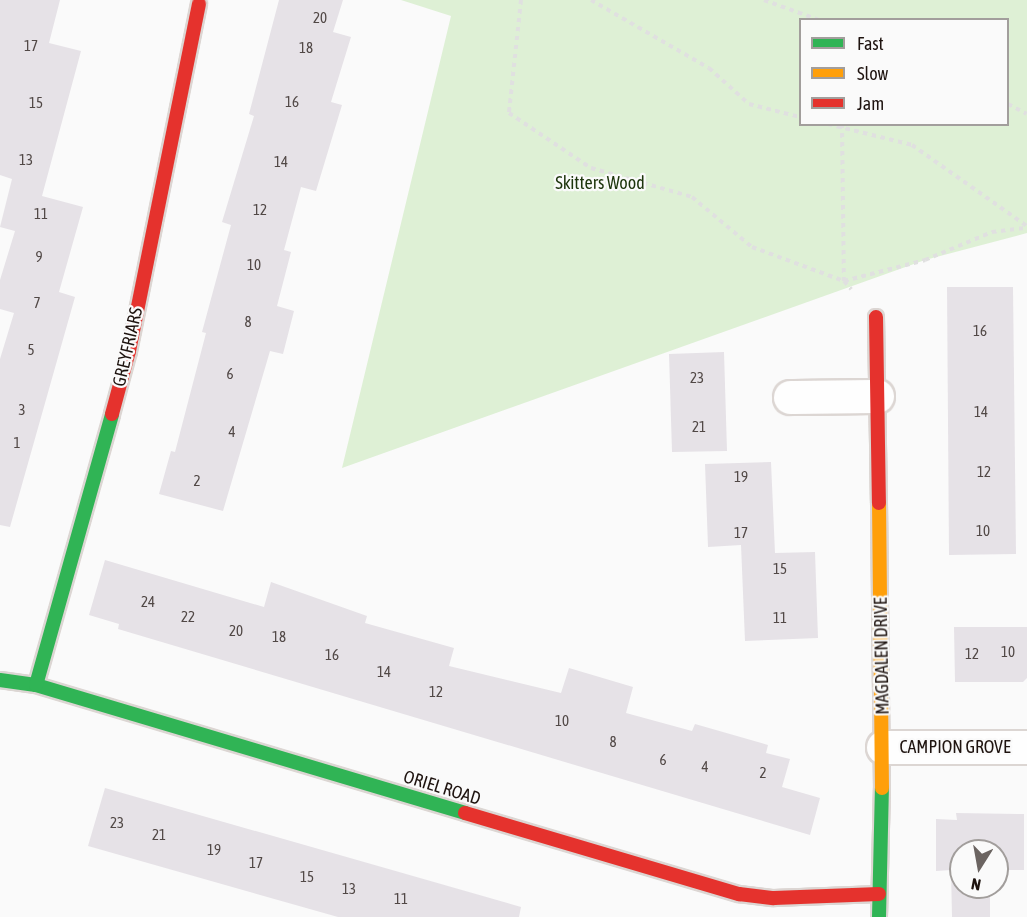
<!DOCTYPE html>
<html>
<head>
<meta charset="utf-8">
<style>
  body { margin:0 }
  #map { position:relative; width:1027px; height:917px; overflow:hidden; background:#fafafa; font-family:"Asap Condensed",sans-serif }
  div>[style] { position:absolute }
  .green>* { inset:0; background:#def0d5 }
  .building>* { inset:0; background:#e6e2e7 }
  .path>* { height:4px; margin-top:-2px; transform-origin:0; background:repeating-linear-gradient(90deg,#e0e0e0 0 4.5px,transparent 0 9px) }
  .roads { filter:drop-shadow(2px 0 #dcd6d3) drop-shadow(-2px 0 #dcd6d3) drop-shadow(0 2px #dcd6d3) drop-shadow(0 -2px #dcd6d3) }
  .street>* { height:33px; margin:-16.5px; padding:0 16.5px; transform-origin:16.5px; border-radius:16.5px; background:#fefefe }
  .fast>* { height:14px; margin:-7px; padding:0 7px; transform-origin:7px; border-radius:7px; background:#30b455 }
  .slow>* { height:14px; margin:-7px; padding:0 7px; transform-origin:7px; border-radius:7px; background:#ff9f0a }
  .jam>* { height:14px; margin:-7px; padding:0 7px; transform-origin:7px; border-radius:7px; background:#e5322d }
  span { translate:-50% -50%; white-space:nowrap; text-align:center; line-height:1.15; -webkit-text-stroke:4.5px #fafafa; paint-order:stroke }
  .number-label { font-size:15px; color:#514846 }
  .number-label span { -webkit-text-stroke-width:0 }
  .park-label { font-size:18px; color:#1d350c }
  .street-label { font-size:18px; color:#1e130f }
  .legend { position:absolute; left:799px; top:18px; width:210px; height:108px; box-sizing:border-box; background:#fafafa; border:2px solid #a29e9c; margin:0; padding:8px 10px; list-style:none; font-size:18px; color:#1e130f }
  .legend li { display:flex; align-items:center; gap:12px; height:30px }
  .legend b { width:30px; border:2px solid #a29e9c }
  .north { position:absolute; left:949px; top:839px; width:60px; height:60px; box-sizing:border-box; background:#fafafa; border:2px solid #a29e9c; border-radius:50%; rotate:191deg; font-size:16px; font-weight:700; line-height:24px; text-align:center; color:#1e130f }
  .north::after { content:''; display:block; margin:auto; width:21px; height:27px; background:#6b6461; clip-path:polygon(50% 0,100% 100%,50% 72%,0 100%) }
</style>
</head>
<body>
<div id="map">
  <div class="green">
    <i style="clip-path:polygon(evenodd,401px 0,1027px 0,1027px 233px,925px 260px,342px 468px,451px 16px,401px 0,800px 20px,1008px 20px,1008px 124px,800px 124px,800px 20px)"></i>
  </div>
  <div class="building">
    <i style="clip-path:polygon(0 0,60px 0,49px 43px,81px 51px,42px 196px,83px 207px,59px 292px,75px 297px,10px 527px,0 525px,0 359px,14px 313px,0 309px,0 280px,15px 231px,0 227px,12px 179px,0 175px)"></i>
    <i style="clip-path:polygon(279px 0,343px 0,333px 32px,351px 37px,331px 102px,342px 105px,316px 191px,301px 187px,284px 250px,291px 252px,277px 306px,294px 311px,283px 354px,270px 351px,223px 511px,159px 494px,171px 451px,175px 452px,206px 333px,202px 332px,231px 225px,222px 222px,254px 116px,249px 114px)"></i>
    <i style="clip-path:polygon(947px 287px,1013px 287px,1016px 554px,949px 555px)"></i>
    <i style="clip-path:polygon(724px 352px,727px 451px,672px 452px,669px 354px)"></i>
    <i style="clip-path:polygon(771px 462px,775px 553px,815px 552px,818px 638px,745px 641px,741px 545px,708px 547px,705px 464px)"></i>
    <i style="clip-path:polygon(105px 560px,264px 607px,271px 582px,367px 616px,365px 623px,454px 648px,449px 666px,561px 693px,569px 668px,633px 687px,626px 713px,692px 731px,695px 724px,768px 745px,766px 753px,790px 759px,782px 787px,820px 798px,810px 835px,118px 629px,119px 624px,89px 615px)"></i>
    <i style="clip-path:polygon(954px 627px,1027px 627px,1027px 678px,1023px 682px,955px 682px)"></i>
    <i style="clip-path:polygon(105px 788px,521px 907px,519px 917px,338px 917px,88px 846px)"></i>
    <i style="clip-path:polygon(956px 813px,1024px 814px,1024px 870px,997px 870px,997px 851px,961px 851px,961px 887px,990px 887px,990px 917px,952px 917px,951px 870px,936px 871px,936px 819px,957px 820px)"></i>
  </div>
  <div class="path">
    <i style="left:521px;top:0;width:114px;rotate:96.1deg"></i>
    <i style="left:509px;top:113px;width:99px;rotate:33.9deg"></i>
    <i style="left:591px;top:168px;width:105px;rotate:16deg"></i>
    <i style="left:692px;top:197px;width:78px;rotate:39.8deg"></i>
    <i style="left:752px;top:247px;width:98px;rotate:20.3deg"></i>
    <i style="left:844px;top:281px;width:84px;rotate:-14.5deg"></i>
    <i style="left:925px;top:260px;width:73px;rotate:-22.7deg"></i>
    <i style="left:992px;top:232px;width:35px;rotate:-7deg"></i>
    <i style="left:591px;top:0;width:136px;rotate:30deg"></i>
    <i style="left:709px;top:68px;width:54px;rotate:42deg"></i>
    <i style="left:749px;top:104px;width:53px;rotate:14.3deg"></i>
    <i style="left:764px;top:0;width:59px;rotate:20deg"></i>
    <i style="left:1008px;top:104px;width:21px;rotate:28deg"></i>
    <i style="left:828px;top:124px;width:87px;rotate:14deg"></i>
    <i style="left:912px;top:145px;width:141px;rotate:35.2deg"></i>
    <i style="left:842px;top:124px;width:157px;rotate:89.3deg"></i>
    <i style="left:844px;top:281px;width:11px;rotate:49deg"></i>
  </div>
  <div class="roads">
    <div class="street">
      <i style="left:790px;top:397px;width:87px;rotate:-0.7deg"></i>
      <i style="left:883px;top:747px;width:144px"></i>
    </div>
    <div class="fast">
      <i style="left:0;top:680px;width:36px;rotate:8deg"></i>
      <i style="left:36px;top:685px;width:448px;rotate:16.6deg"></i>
      <i style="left:36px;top:685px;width:281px;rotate:-74.3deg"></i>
      <i style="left:879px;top:917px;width:129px;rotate:-88.7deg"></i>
    </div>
    <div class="slow">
      <i style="left:879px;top:503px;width:285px;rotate:89.4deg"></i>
    </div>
    <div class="jam">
      <i style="left:876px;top:317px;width:186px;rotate:89.1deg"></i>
      <i style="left:112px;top:414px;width:65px;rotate:-74.9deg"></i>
      <i style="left:129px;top:351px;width:354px;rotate:-78.6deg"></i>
      <i style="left:465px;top:813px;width:286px;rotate:16.5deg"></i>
      <i style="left:739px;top:894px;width:35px;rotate:7deg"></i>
      <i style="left:774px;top:898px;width:105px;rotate:-2.2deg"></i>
    </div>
  </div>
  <div class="number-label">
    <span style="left:320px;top:18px">20</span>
    <span style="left:31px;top:46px">17</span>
    <span style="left:306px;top:48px">18</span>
    <span style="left:292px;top:102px">16</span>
    <span style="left:36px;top:103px">15</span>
    <span style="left:26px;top:160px">13</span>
    <span style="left:281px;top:162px">14</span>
    <span style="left:260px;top:210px">12</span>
    <span style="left:41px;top:214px">11</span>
    <span style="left:39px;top:257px">9</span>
    <span style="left:254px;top:265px">10</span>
    <span style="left:37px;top:303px">7</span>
    <span style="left:248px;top:322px">8</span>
    <span style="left:980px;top:331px">16</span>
    <span style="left:31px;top:350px">5</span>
    <span style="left:230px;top:374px">6</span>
    <span style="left:697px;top:378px">23</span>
    <span style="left:22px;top:410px">3</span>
    <span style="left:981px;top:412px">14</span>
    <span style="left:699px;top:427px">21</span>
    <span style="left:232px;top:432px">4</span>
    <span style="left:17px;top:443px">1</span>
    <span style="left:984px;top:472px">12</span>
    <span style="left:741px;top:477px">19</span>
    <span style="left:197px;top:481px">2</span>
    <span style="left:983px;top:531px">10</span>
    <span style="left:741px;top:533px">17</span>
    <span style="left:780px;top:569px">15</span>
    <span style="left:148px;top:602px">24</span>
    <span style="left:188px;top:617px">22</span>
    <span style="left:780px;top:618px">11</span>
    <span style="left:236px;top:631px">20</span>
    <span style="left:279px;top:637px">18</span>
    <span style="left:1008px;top:652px">10</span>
    <span style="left:972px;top:654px">12</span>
    <span style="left:332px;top:655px">16</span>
    <span style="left:384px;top:672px">14</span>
    <span style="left:436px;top:692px">12</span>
    <span style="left:562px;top:721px">10</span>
    <span style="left:613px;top:742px">8</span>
    <span style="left:663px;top:760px">6</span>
    <span style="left:705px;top:767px">4</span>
    <span style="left:763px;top:773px">2</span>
    <span style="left:117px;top:823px">23</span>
    <span style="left:159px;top:835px">21</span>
    <span style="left:214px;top:850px">19</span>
    <span style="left:256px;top:863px">17</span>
    <span style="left:307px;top:877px">15</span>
    <span style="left:349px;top:889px">13</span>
    <span style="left:401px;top:899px">11</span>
  </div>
  <div class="park-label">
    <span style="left:600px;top:183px">Skitters Wood</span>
  </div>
  <div class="street-label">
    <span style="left:128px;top:347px;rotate:-77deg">GREYFRIARS</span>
    <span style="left:882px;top:656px;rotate:-91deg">MAGDALEN DRIVE</span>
    <span style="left:955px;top:747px">CAMPION GROVE</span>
    <span style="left:442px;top:788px;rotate:17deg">ORIEL ROAD</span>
  </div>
  <ul class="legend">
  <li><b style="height:8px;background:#30b455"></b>Fast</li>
  <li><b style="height:8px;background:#ff9f0a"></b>Slow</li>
  <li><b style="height:8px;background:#e5322d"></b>Jam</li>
  </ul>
  <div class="north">N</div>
</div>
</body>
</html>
